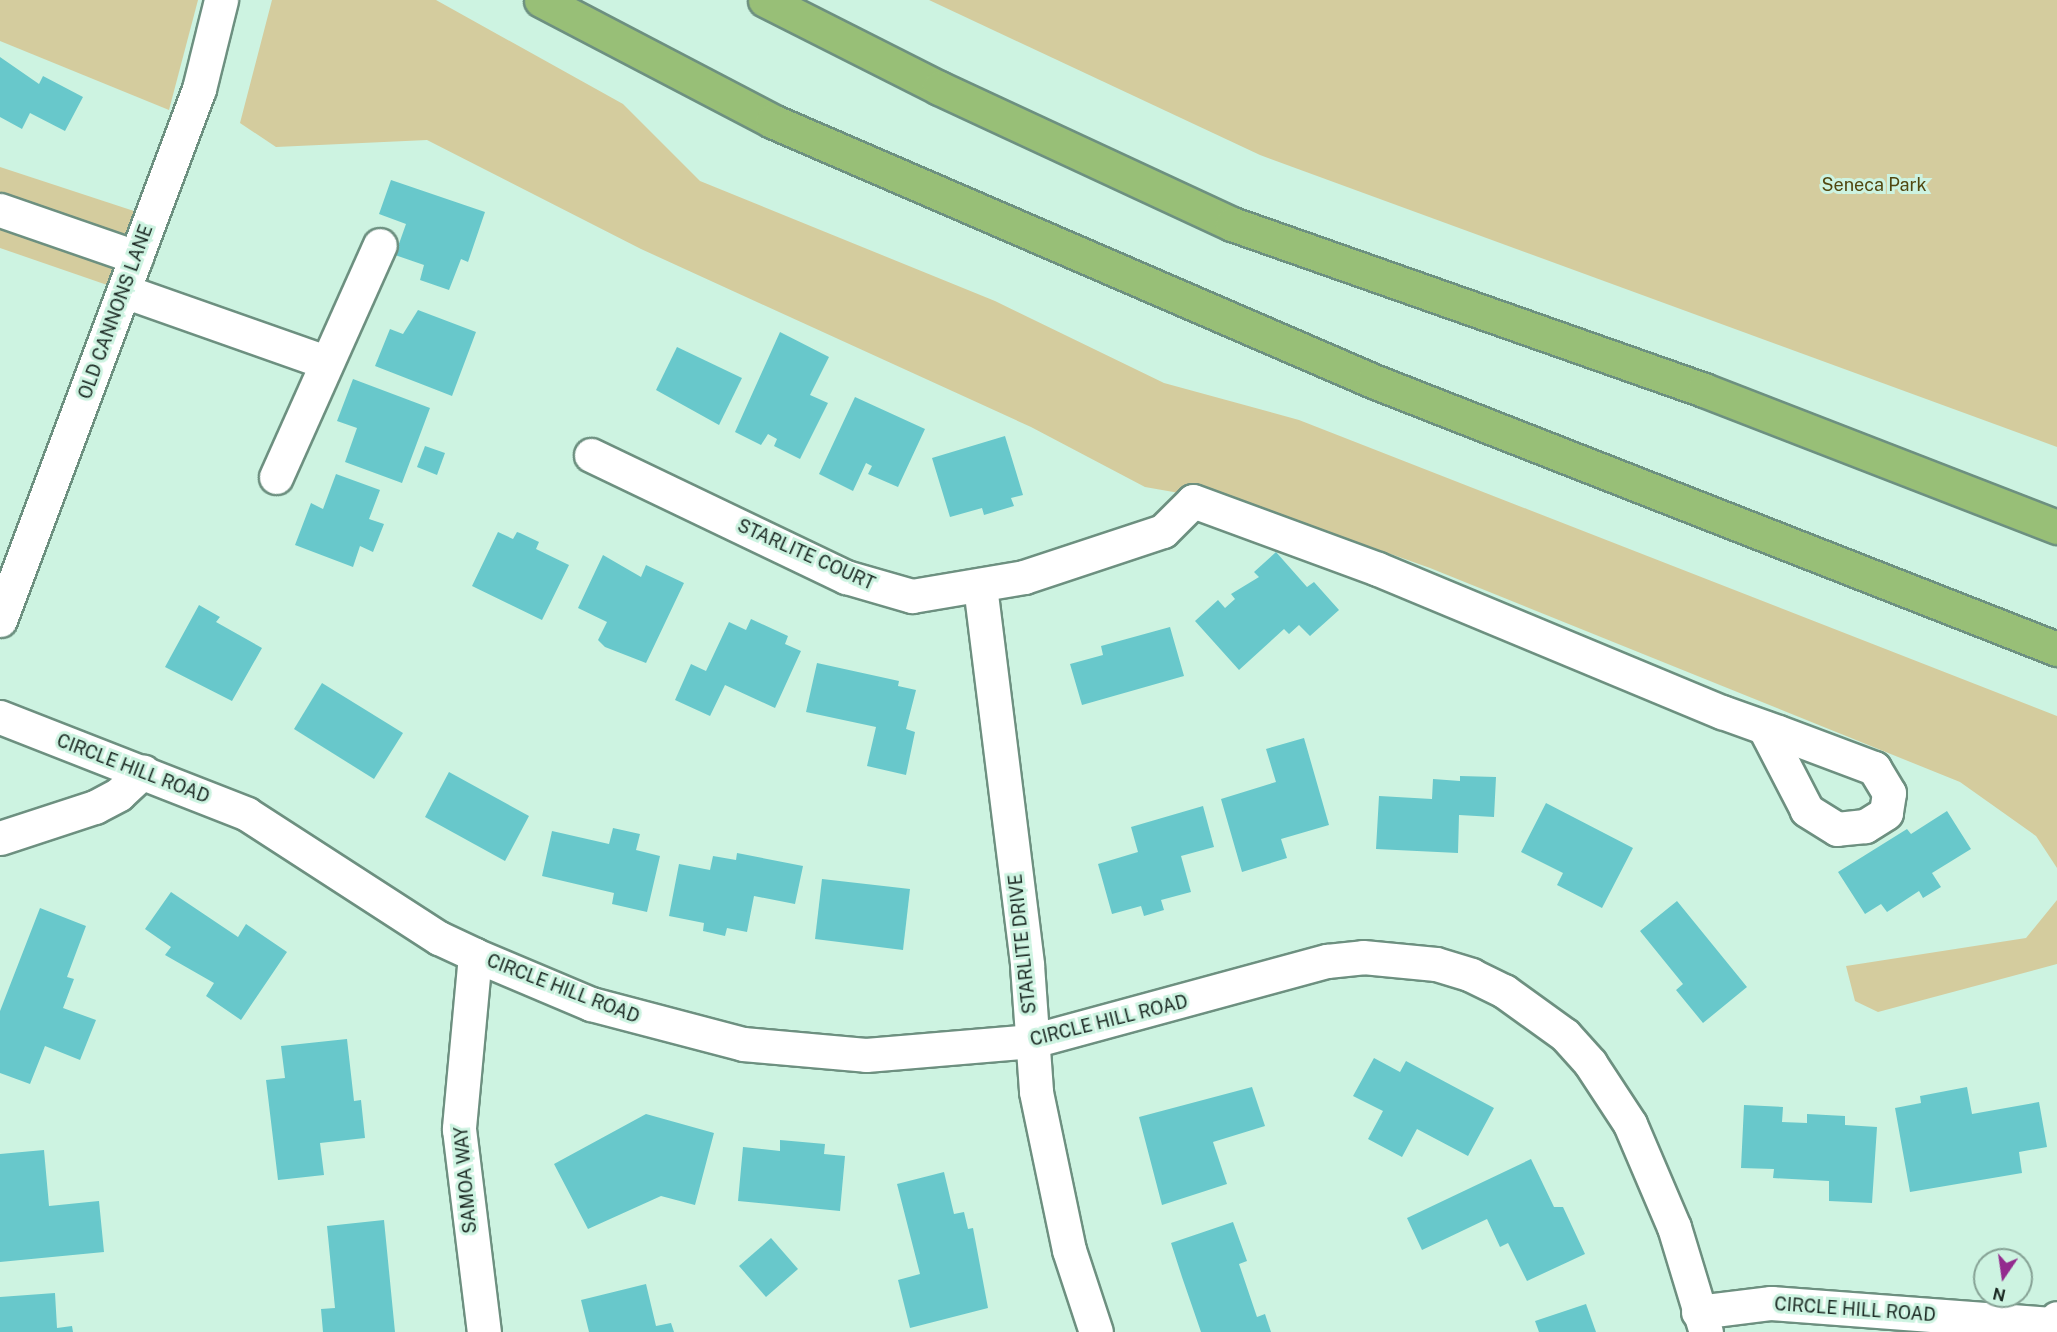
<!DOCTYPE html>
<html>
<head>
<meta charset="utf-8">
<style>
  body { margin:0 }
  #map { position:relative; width:2057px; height:1332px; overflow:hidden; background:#cdf3e1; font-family:"Public Sans",sans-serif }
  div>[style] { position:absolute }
  .green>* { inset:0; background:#d4cc9e }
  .building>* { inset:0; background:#68c8cb }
  .roads { filter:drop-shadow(2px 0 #6d9080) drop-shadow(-2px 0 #6d9080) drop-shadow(0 2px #6d9080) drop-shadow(0 -2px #6d9080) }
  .minor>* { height:33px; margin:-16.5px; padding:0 16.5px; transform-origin:16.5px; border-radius:16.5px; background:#fff }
  .highway>* { height:33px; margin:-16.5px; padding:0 16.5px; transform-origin:16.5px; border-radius:16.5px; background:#98bf77 }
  span { translate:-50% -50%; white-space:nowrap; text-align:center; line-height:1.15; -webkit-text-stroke:6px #cdf3e1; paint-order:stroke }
  .park-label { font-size:18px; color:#514710 }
  .street-label { font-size:18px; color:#1b2923 }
  .north { position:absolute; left:1973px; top:1248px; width:60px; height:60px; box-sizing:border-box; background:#cdf3e1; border:2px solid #86a295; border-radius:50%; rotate:193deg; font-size:16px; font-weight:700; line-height:24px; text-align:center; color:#1b2923 }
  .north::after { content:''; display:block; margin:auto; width:21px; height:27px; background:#932b8e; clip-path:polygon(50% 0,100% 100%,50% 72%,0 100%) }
</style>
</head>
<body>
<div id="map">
  <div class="green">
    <i style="clip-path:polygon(0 0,198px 0,169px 110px,0 41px)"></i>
    <i style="clip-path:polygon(272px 0,436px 0,623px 104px,700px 181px,995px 301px,1164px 383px,1299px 420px,2057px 716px,2057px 868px,2036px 836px,1960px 782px,1430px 568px,1259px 507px,1145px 487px,1031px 427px,641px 249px,427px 140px,276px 147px,240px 123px)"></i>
    <i style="clip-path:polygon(929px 0,2057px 0,2057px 447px,1260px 155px)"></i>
    <i style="clip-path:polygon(0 167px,137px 212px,113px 287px,0 248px)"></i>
    <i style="clip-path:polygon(2057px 900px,2057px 964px,1878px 1012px,1855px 1001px,1846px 966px,2026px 938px)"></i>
  </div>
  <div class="building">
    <i style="clip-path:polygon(0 57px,39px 84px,43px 76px,83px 97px,65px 131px,30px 113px,22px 129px,0 117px)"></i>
    <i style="clip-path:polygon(391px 180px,485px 212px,468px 262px,461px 259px,449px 290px,420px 280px,424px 265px,395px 255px,406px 224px,379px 214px)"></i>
    <i style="clip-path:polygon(418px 310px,476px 332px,452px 396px,375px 366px,390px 329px,403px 334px)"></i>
    <i style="clip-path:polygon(780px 332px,829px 357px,810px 395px,828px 403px,800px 459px,774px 446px,777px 439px,768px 434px,761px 445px,735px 432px)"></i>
    <i style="clip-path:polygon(677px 347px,742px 378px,719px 425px,656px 390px)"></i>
    <i style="clip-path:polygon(353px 379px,430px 408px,402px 483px,345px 462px,357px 428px,337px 421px)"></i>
    <i style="clip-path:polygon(855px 397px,925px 429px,898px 487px,868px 474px,872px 466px,866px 463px,853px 491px,819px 474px)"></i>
    <i style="clip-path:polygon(1005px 436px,1023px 495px,1011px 498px,1014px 506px,984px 515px,982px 508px,950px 517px,932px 458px)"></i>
    <i style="clip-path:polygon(425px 446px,445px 453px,437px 475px,417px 467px)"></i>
    <i style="clip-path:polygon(336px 474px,380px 490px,369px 519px,384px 524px,373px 552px,360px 546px,353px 567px,295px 545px,311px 503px,323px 509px)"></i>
    <i style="clip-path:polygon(498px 532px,513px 539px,517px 532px,520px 533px,539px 542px,536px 549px,569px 565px,542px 620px,472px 586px)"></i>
    <i style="clip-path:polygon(1276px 552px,1307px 587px,1314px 582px,1339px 610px,1310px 636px,1299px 625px,1289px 634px,1284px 629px,1239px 670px,1195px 621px,1218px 600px,1225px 608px,1235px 599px,1231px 594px,1259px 577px,1254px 572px)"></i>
    <i style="clip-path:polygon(603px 555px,641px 577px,646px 565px,684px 583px,646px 663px,605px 647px,598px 640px,607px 622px,578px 608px)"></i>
    <i style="clip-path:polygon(199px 605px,220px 617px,216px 622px,262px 648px,232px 701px,165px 667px)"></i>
    <i style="clip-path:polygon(751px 619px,788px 636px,785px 644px,801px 651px,775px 708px,725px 685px,710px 716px,675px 700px,691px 664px,706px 671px,729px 622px,746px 630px)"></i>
    <i style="clip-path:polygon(1170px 627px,1184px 676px,1082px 705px,1070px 664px,1103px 655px,1101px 646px)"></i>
    <i style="clip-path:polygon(817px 663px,899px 681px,898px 686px,916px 690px,906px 729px,915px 732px,906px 775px,867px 766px,876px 727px,806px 712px)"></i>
    <i style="clip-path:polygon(322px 683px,403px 733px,374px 779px,294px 729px)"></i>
    <i style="clip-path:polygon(1304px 738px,1329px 825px,1281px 839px,1287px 858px,1242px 872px,1221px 799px,1276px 782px,1266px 749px)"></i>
    <i style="clip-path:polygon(449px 772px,529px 816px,505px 861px,425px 817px)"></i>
    <i style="clip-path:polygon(1460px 776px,1496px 777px,1494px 817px,1459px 815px,1458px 853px,1376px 849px,1379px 796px,1432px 799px,1433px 779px,1460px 781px)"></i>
    <i style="clip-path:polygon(1546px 803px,1633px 848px,1602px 908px,1557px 885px,1563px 873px,1521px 852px)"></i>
    <i style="clip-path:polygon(1203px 806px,1214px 847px,1181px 856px,1191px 892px,1161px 900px,1164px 910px,1144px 916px,1141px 906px,1112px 914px,1098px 864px,1138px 852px,1131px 827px)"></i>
    <i style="clip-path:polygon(1947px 811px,1971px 849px,1932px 873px,1941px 887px,1923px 898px,1919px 891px,1887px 912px,1881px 904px,1865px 914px,1838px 872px,1907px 829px,1911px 834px)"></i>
    <i style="clip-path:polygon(613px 828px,640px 834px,636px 850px,660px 856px,647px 912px,612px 904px,614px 893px,542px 876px,552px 831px,609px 844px)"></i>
    <i style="clip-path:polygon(737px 853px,803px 866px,795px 904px,754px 896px,747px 932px,727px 928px,725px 936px,703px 931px,704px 923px,669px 916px,679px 864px,710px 870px,713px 856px,736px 860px)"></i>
    <i style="clip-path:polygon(822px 879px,910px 889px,903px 950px,815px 939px)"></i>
    <i style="clip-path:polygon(171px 892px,238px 937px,246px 924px,287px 952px,241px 1020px,206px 996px,214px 983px,165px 955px,171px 947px,145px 929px)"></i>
    <i style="clip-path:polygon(1677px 901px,1747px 987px,1703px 1023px,1676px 990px,1683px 984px,1640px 931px)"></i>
    <i style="clip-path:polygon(40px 908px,86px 926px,67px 977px,74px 979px,63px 1008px,96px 1020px,80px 1060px,45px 1046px,30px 1084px,0 1073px,0 1011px)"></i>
    <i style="clip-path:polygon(347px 1039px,354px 1101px,361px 1100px,365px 1138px,320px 1143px,324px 1175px,278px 1180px,266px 1080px,285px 1078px,281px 1046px)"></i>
    <i style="clip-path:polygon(1374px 1058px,1400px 1072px,1406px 1061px,1494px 1108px,1468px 1156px,1417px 1129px,1402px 1157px,1368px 1139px,1383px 1111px,1353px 1096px)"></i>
    <i style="clip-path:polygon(1252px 1087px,1265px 1126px,1213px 1142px,1227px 1184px,1162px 1205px,1139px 1117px)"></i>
    <i style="clip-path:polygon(1967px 1087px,1972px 1114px,2039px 1102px,2047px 1147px,2019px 1152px,2022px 1173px,1910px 1192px,1895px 1108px,1921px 1103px,1920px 1096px)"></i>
    <i style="clip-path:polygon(1744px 1105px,1783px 1107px,1782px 1122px,1807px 1123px,1807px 1114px,1845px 1116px,1845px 1125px,1877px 1127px,1872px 1203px,1829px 1201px,1829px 1181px,1773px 1178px,1774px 1169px,1741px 1168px)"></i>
    <i style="clip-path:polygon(646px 1114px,714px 1133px,695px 1205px,661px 1196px,588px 1229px,554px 1164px)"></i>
    <i style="clip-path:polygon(780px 1140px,825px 1144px,824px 1154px,845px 1156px,840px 1211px,738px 1201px,743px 1147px,780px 1151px)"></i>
    <i style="clip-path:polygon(44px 1150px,49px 1206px,99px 1201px,104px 1252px,0 1262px,0 1154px)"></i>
    <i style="clip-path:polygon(1531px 1159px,1554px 1207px,1563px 1207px,1585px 1254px,1527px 1281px,1508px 1243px,1500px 1247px,1487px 1219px,1422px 1250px,1407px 1218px)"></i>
    <i style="clip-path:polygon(944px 1172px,954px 1214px,964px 1212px,968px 1229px,973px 1228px,988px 1308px,910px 1328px,898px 1280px,920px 1274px,897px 1184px)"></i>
    <i style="clip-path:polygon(384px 1220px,395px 1332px,323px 1332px,321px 1309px,335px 1308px,327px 1226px)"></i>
    <i style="clip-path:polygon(1233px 1222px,1247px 1261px,1239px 1264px,1257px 1317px,1265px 1314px,1271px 1332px,1201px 1332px,1182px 1277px,1171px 1243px)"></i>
    <i style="clip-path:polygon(771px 1238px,798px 1269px,766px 1297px,739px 1266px)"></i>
    <i style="clip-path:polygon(646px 1284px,656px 1326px,671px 1323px,674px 1332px,589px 1332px,581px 1300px)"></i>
    <i style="clip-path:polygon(55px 1293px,57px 1328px,72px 1326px,73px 1332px,0 1332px,0 1297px)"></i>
    <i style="clip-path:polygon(1586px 1304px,1596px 1332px,1539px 1332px,1535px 1321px)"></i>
  </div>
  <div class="roads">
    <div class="minor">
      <i style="left:0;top:210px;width:144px;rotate:19.1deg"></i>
      <i style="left:124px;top:291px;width:214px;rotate:19.4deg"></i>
      <i style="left:591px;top:455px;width:283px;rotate:25.6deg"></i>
      <i style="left:846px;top:577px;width:69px;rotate:16.1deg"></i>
      <i style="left:912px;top:596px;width:114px;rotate:-9.6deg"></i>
      <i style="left:1024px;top:577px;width:146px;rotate:-18.3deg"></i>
      <i style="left:1163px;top:531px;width:42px;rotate:-45deg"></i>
      <i style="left:1193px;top:501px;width:197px;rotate:20.2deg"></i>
      <i style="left:1378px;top:569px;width:373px;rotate:22.6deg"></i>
      <i style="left:1722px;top:712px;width:59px;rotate:19.7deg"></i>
      <i style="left:1778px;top:732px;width:103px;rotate:20.6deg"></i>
      <i style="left:1874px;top:768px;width:29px;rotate:59deg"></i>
      <i style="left:1889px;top:793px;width:20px;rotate:99deg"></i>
      <i style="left:1886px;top:813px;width:25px;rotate:148deg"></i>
      <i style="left:1865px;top:826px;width:28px;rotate:174deg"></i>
      <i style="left:1837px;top:829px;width:36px;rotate:-148deg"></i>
      <i style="left:1807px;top:810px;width:93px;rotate:-117.4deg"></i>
      <i style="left:276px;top:477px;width:254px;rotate:-65.9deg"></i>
      <i style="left:980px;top:586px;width:382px;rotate:82.9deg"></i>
      <i style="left:1027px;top:965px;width:127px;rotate:85.9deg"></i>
      <i style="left:1036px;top:1092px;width:161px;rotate:78.2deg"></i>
      <i style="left:1069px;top:1250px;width:86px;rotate:71.8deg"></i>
      <i style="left:0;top:620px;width:567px;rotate:-69.46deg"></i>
      <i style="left:199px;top:89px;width:92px;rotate:-76.1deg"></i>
      <i style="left:0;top:717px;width:265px;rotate:21.4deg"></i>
      <i style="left:247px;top:814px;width:229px;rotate:32.9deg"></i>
      <i style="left:439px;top:938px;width:40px;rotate:25deg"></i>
      <i style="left:475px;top:955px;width:126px;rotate:22.9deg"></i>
      <i style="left:591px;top:1004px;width:157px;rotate:14.7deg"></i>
      <i style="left:743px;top:1044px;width:123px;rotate:5.1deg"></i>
      <i style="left:866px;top:1055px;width:167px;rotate:-4.8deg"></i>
      <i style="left:1032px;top:1041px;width:306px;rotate:-15.2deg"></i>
      <i style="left:1327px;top:961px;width:36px;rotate:-6deg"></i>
      <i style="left:1363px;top:957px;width:73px;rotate:5.5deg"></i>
      <i style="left:1436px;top:964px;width:37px;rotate:17deg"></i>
      <i style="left:1471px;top:975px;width:37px;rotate:26deg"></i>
      <i style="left:1504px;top:991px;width:75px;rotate:35.8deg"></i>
      <i style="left:1565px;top:1035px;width:38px;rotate:48deg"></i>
      <i style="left:1590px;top:1063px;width:73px;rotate:56.7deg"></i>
      <i style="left:1630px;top:1124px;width:112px;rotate:66.9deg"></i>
      <i style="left:1674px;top:1227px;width:110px;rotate:73.1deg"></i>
      <i style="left:0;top:838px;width:100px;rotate:-18.1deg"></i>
      <i style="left:95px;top:807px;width:27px;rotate:-28deg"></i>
      <i style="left:119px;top:794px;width:33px;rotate:-43deg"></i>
      <i style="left:475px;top:955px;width:175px;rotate:95.3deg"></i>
      <i style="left:459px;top:1129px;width:205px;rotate:83deg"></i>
      <i style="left:1698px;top:1312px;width:74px;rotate:-7deg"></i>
      <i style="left:1771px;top:1303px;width:281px;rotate:4.3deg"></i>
      <i style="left:2051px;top:1324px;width:8px;rotate:-45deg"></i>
    </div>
    <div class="highway">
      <i style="left:541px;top:0;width:261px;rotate:27.6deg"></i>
      <i style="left:772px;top:121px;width:655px;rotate:23.39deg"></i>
      <i style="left:1373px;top:381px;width:735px;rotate:21.4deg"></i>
      <i style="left:765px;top:0;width:195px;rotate:26.8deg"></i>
      <i style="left:939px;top:88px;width:323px;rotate:24.9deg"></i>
      <i style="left:1232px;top:224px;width:500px;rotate:19.38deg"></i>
      <i style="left:1704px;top:390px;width:379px;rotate:21.2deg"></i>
    </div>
  </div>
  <div class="park-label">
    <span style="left:1874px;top:185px">Seneca Park</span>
  </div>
  <div class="street-label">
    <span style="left:116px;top:312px;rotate:-70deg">OLD CANNONS LANE</span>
    <span style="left:806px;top:555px;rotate:24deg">STARLITE COURT</span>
    <span style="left:133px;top:769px;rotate:21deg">CIRCLE HILL ROAD</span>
    <span style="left:1023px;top:944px;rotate:-96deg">STARLITE DRIVE</span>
    <span style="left:563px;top:989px;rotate:21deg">CIRCLE HILL ROAD</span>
    <span style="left:1109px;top:1021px;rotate:-14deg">CIRCLE HILL ROAD</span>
    <span style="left:466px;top:1180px;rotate:-95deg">SAMOA WAY</span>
    <span style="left:1855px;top:1310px;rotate:4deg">CIRCLE HILL ROAD</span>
  </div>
  <div class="north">N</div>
</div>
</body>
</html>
